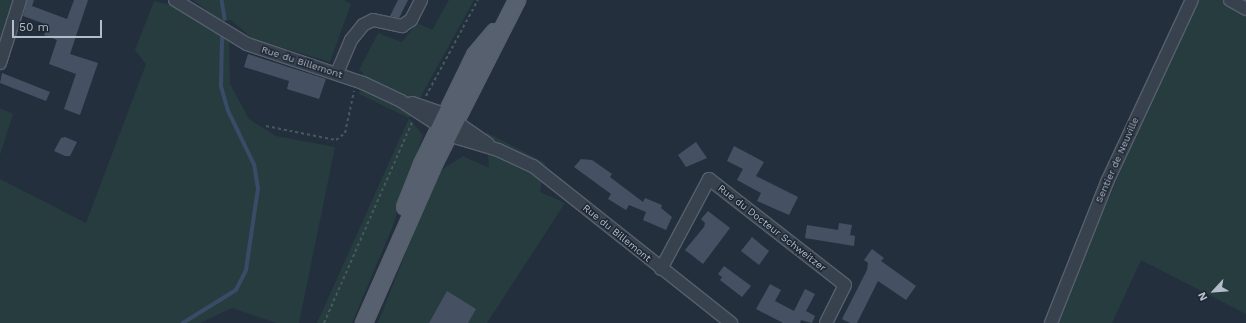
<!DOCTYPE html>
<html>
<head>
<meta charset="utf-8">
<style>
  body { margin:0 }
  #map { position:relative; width:1246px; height:323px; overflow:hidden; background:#242f3e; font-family:"Work Sans",sans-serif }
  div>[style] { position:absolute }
  .green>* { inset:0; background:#263c3f }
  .stream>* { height:3.5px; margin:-1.75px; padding:0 1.75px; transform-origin:1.75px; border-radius:1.75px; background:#394c67 }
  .building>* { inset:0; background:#455162 }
  .path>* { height:2px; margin-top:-1px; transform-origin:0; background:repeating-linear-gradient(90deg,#44595c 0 3px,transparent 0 6px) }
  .roads { filter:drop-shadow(1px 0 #565f6c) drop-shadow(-1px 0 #565f6c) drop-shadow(0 1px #565f6c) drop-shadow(0 -1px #565f6c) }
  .minor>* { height:12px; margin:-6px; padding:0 6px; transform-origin:6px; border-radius:6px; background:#38414e }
  .major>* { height:16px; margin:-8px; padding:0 8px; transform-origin:8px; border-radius:8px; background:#56606e }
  span { translate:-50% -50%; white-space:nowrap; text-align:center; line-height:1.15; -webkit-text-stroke:3px #1d2633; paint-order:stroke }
  .street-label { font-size:10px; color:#b4bcc9 }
  .north { position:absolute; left:1194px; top:271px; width:40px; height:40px; -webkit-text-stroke:3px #1d2633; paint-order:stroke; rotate:244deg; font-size:11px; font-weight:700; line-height:16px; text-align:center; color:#b4bcc9 }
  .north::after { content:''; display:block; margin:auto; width:14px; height:18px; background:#b4bcc9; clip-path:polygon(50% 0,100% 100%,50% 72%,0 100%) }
  .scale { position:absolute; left:12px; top:20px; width:90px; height:18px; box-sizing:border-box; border:2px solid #b4bcc9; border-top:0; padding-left:5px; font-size:12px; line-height:14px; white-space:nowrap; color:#b4bcc9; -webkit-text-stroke:3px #1d2633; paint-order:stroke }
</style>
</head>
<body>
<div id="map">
  <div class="green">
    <i style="clip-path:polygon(0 0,13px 0,0 40px)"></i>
    <i style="clip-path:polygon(193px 0,344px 0,351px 4px,330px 62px,253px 39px,231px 20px,219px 20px)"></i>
    <i style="clip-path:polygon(449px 0,474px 0,409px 118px,423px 135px,392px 228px,352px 323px,317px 323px,409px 118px,359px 94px,363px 72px,359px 70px,378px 33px,402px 42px,417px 23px,432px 30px)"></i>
    <i style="clip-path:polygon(1201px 0,1221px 0,1246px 13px,1246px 314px,1141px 260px,1112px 323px,1054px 323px,1190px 13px)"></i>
    <i style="clip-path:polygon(154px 1px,182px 8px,229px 41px,230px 84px,249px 119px,276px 136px,335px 147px,299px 323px,276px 323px,232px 308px,200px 323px,0 323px,0 179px,86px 223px,146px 64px,135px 50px)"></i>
    <i style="clip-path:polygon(0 108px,13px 114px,0 155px)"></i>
    <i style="clip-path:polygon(486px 132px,545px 163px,540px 192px,565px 203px,487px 323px,378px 323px,437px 173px,463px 156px,489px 168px)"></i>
  </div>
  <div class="stream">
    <i style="left:222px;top:0;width:19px;rotate:81deg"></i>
    <i style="left:183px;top:323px;width:62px;rotate:-31.9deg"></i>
    <i style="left:236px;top:290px;width:22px;rotate:-63deg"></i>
    <i style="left:246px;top:270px;width:82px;rotate:-81.6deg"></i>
    <i style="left:258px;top:189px;width:24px;rotate:-99deg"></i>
    <i style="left:254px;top:165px;width:60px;rotate:-115.7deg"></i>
    <i style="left:228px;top:111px;width:26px;rotate:-106deg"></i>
    <i style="left:221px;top:86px;width:47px;rotate:-88.8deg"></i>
  </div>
  <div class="building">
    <i style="clip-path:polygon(27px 0,34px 0,32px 6px,67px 19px,74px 0,88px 0,70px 54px,98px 63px,80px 115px,64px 109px,76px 74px,49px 64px,57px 40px,44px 35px,48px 25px,23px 16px)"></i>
    <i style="clip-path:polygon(398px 0,408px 0,399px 18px,390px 16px)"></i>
    <i style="clip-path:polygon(248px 54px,326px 79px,319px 99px,287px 89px,289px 81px,244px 67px)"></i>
    <i style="clip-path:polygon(2px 73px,50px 92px,46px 101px,0 83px)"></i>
    <i style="clip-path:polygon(65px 137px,77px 142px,70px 156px,65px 156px,54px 151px,61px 138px)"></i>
    <i style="clip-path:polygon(696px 142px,707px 158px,686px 167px,678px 155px)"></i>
    <i style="clip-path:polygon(734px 146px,764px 162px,756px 176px,798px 197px,789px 215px,757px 201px,761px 193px,737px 180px,743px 169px,727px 161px)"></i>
    <i style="clip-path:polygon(581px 159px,592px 160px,612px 174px,610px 177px,643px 202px,645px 198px,662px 205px,661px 208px,672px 217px,666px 230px,643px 220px,646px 212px,629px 205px,626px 210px,608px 199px,611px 194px,574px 167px)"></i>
    <i style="clip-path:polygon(708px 211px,730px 228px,703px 264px,685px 250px,704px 227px,705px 223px,701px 219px)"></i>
    <i style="clip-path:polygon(839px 223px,852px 225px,850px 235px,855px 236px,854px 246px,805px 238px,807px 225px,838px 230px)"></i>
    <i style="clip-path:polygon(752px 237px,769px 251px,759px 265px,741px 251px)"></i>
    <i style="clip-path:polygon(872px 249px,884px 258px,881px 261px,916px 286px,906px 300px,878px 281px,857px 323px,850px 323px,842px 319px,867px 270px,868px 263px,864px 260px)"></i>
    <i style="clip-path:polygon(724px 266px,751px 286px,742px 297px,720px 280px,722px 277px,718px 274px)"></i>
    <i style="clip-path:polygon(770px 284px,781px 290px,775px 301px,794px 311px,805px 289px,815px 294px,806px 311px,815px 316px,812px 323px,801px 320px,800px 323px,783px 323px,756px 309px)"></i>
    <i style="clip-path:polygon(447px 291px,476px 309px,468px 323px,429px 323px)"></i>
  </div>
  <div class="path">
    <i style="left:426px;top:96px;width:109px;rotate:-61.6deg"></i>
    <i style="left:266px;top:126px;width:71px;rotate:11.3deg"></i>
    <i style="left:336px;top:140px;width:11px;rotate:-38deg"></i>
    <i style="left:345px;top:133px;width:43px;rotate:-77.9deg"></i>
    <i style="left:324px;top:323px;width:219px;rotate:-66.3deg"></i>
  </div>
  <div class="roads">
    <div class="minor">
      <i style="left:175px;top:0;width:84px;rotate:31.4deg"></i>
      <i style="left:247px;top:44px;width:122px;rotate:18.6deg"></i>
      <i style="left:363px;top:83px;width:42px;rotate:25.3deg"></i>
      <i style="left:401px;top:101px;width:68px;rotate:33deg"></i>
      <i style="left:458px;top:138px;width:42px;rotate:16.7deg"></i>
      <i style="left:498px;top:150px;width:38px;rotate:25deg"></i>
      <i style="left:533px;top:166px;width:253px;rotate:38.4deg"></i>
      <i style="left:1230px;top:0;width:18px;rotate:29deg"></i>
      <i style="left:0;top:63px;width:66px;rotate:-72.4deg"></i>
      <i style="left:337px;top:73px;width:36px;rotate:-67deg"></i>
      <i style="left:351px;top:40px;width:19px;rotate:-51deg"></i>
      <i style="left:363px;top:25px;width:11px;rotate:-27deg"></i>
      <i style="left:373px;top:20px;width:30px;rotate:12deg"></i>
      <i style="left:402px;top:26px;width:11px;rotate:-34deg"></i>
      <i style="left:411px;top:20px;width:22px;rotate:-63deg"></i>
      <i style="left:412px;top:103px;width:36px;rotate:19deg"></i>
      <i style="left:446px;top:115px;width:51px;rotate:34.6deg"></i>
      <i style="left:661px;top:269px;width:102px;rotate:-61.9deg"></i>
      <i style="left:709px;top:179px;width:172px;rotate:37.9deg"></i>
      <i style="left:845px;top:285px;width:42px;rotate:116.6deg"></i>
      <i style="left:1051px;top:323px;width:152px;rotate:-68.3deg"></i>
      <i style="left:1107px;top:182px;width:201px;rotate:-65deg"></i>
    </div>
    <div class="major">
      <i style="left:405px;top:207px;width:46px;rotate:-68.4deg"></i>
      <i style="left:422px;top:164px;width:121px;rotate:-64.1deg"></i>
      <i style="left:475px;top:55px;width:30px;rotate:-50deg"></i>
      <i style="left:364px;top:323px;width:178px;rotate:-66.2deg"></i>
      <i style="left:436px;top:160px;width:179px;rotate:-63.1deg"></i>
    </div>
  </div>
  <div class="street-label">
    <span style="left:302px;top:62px;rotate:18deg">Rue du Billemont</span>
    <span style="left:1117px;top:160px;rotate:-66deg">Sentier de Neuville</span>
    <span style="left:772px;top:228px;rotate:38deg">Rue du Docteur Schweitzer</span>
    <span style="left:617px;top:233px;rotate:39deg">Rue du Billemont</span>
  </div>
  <div class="north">N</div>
  <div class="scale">50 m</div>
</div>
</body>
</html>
